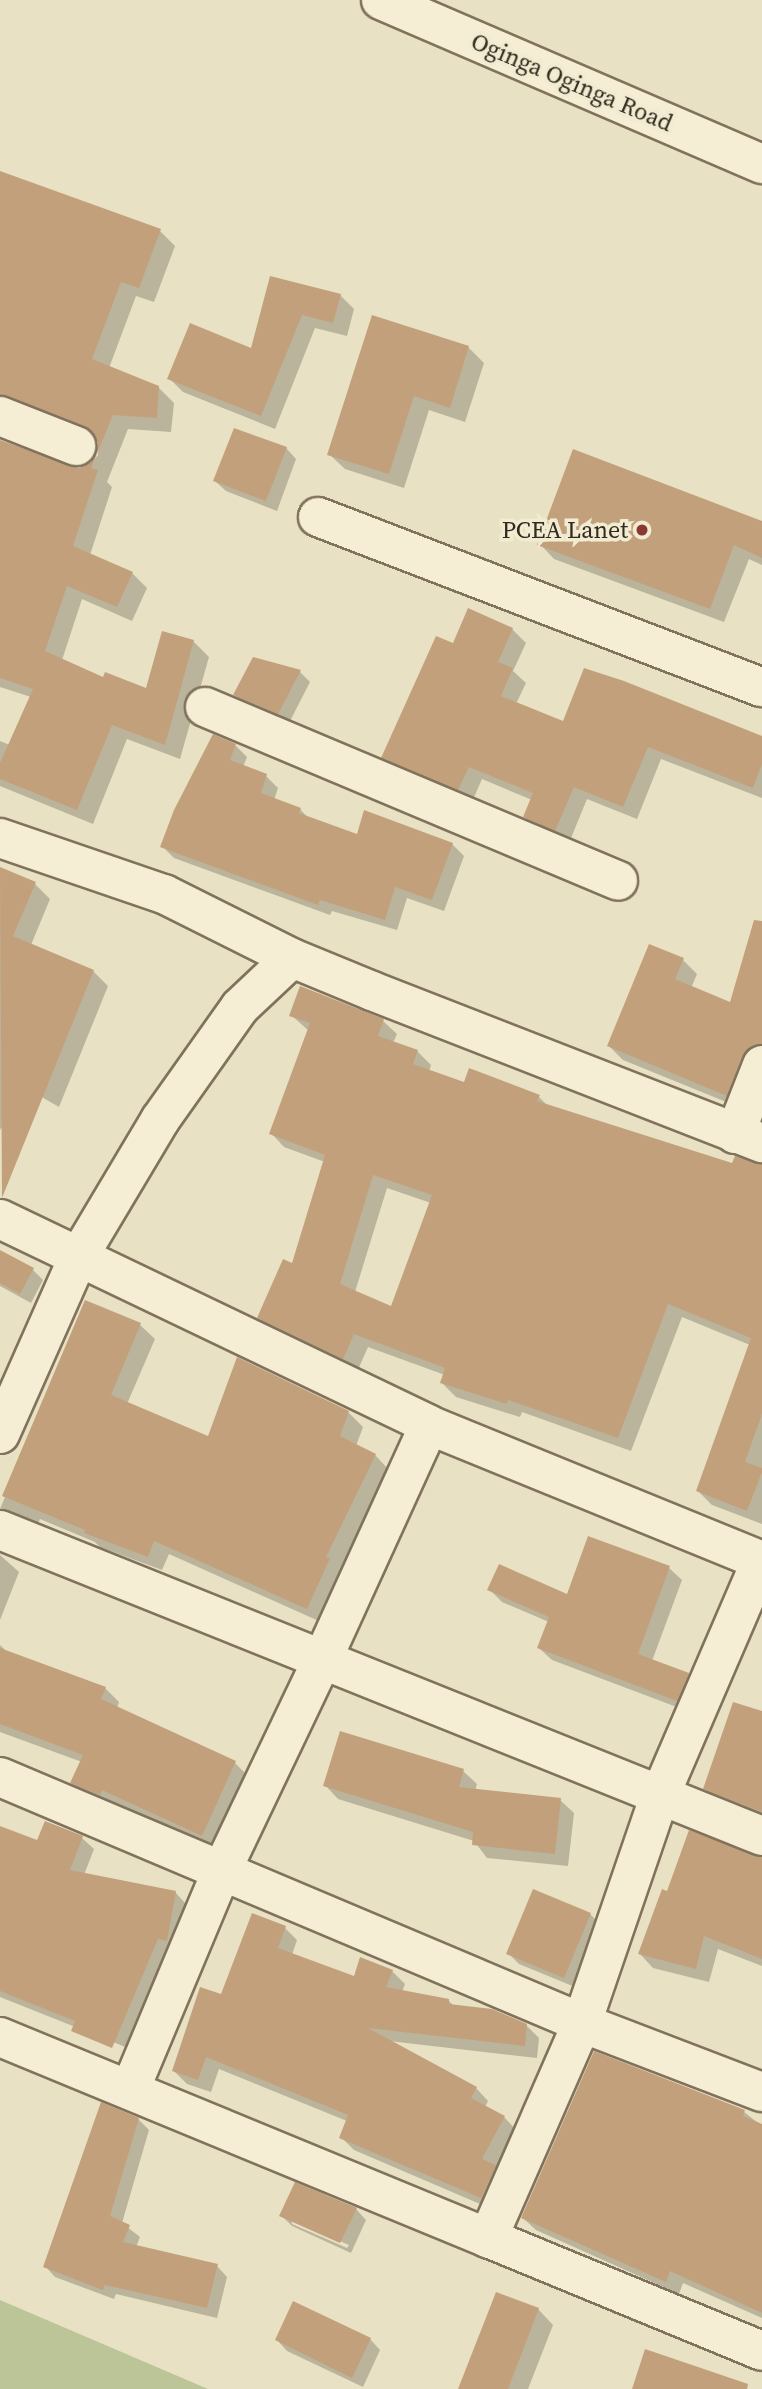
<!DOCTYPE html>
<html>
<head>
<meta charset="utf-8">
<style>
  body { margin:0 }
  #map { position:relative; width:762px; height:2389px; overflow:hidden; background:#e9e1c3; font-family:"Source Serif 4",serif }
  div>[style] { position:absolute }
  .green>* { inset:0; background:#bcc598 }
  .shadow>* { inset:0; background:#0003 }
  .building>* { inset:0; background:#c3a07c }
  .roads { filter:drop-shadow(2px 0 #81725c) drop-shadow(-2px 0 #81725c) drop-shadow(0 2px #81725c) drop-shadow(0 -2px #81725c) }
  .street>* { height:38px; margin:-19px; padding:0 19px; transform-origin:19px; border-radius:19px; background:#f5eed5 }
  .secondary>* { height:38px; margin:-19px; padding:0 19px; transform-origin:19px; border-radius:19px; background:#f5eed5 }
  .dots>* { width:19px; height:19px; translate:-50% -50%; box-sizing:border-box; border:4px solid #f1ebd1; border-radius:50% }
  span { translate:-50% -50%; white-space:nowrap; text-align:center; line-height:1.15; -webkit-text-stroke:7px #f1ebd1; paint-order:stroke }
  .street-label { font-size:24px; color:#322a1e }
  .poi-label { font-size:24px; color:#322a1e }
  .right { translate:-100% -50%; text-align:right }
</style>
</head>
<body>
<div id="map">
  <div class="green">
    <i style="clip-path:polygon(0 2300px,208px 2389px,0 2389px)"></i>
  </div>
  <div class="shadow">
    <i style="clip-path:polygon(0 173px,160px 231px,175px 246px,154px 302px,136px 296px,109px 368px,158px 387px,174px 403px,171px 432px,128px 429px,107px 482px,112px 487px,90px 555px,132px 573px,147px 588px,132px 621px,82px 599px,62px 660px,104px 679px,147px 691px,164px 634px,194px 642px,209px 657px,180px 759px,127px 739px,93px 824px,0 786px,0 741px,10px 745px,31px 697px,0 687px,0 441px,79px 469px,90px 465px,98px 455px,99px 443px,98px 439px,25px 410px,0 416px)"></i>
    <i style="clip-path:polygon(271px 278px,340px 295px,354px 309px,347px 336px,315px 328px,275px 429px,183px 392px,169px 378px,252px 350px)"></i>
    <i style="clip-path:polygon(373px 318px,469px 348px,484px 363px,465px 422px,429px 410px,404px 488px,345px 469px,329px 454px)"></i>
    <i style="clip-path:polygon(286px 448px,296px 459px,277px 511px,226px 491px,215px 481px)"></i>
    <i style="clip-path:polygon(762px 522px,762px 565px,749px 559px,724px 622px,554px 559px,540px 544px)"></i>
    <i style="clip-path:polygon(512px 629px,526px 643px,513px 671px,526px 683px,516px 704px,563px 723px,762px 738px,762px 798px,661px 759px,637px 819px,587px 799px,569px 843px,538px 830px,525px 817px,532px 800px,482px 779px,472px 802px,397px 771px,383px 757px,454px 645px)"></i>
    <i style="clip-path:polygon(300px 672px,310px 682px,289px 723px,246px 705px,235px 695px)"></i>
    <i style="clip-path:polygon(235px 745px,247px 757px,243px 767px,266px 776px,278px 788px,274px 800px,300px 809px,309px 819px,358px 837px,452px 844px,464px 856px,444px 911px,407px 898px,397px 930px,332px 911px,330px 915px,174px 858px,162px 846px)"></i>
    <i style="clip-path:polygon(0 869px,35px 884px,50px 899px,31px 945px,93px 971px,108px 986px,59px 1107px,26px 1088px,0 1130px)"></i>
    <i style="clip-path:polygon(762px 940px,762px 1062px,741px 1108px,623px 1060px,609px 1046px,683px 960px,697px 974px,691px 988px,731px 1004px)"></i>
    <i style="clip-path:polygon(evenodd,291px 1015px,383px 1021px,397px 1034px,393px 1043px,417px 1051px,431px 1065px,429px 1072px,465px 1084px,539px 1097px,549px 1107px,733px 1166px,762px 1166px,762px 1524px,712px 1505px,698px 1491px,750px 1345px,682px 1317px,631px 1451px,522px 1412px,520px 1417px,456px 1397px,442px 1383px,445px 1375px,368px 1347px,357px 1372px,273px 1332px,259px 1318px,293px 1266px,325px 1162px,284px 1147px,271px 1133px,309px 1031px,291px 1015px,387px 1188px,431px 1203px,392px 1308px,355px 1292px,387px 1188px)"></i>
    <i style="clip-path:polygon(0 1252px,33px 1270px,43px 1280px,31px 1303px,0 1286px)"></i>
    <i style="clip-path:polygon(86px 1302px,140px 1325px,155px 1339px,127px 1404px,209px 1438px,348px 1412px,363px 1427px,356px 1446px,375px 1455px,389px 1470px,340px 1571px,343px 1574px,321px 1622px,169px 1554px,162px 1570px,100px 1547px,95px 1542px,40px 1519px,36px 1529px,13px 1522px,0 1509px)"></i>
    <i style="clip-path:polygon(589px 1538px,669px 1568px,682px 1580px,652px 1661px,688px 1675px,700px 1687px,690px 1712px,552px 1660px,539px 1648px,549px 1622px,502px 1602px,489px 1589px,568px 1596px)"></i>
    <i style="clip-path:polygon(0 1555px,19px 1572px,0 1620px)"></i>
    <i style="clip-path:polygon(0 1645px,8px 1653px,105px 1688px,119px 1702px,117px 1708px,235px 1763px,249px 1777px,216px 1849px,116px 1803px,114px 1808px,86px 1797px,72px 1783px,82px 1762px,0 1732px)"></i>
    <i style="clip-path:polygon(762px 1711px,762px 1820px,719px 1802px,705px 1788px)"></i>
    <i style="clip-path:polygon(463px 1771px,477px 1784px,475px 1791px,560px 1800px,574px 1813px,568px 1866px,487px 1858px,474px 1841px,338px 1799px,325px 1785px)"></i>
    <i style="clip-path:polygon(52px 1825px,82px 1838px,94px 1849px,84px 1875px,175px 1892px,186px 1904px,178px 1951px,128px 2048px,0 1997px,0 1828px,38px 1843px)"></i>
    <i style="clip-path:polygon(762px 1859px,762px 1966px,718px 1949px,709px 1982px,653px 1968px,640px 1954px,668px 1893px)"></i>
    <i style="clip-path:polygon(590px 1914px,601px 1925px,575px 1987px,519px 1964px,508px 1953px)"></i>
    <i style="clip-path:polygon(285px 1928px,297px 1940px,292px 1955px,355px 1978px,392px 1971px,405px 1984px,402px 1992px,449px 2001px,454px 2006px,526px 2025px,539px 2038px,537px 2058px,389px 2041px,476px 2088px,488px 2101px,485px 2107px,504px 2117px,516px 2130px,497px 2168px,508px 2179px,494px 2210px,354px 2150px,341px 2137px,347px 2121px,219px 2069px,211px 2092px,187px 2084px,174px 2071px,222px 1996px)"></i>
    <i style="clip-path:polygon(744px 2112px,762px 2126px,762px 2318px,683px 2283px,679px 2294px,536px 2230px,523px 2218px)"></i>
    <i style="clip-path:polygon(138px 2119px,149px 2130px,122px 2223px,140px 2237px,136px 2247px,217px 2266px,227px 2277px,217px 2318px,116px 2294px,114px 2299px,55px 2277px,45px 2266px)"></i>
    <i style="clip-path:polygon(evenodd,356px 2209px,366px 2220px,351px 2253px,292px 2226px,282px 2216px,356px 2209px,292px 2220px,349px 2245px,347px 2248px,292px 2224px,292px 2220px)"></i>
    <i style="clip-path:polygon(538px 2309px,553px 2325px,528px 2389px,460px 2389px)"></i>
    <i style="clip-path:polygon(370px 2339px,380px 2350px,363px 2387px,287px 2351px,277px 2340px)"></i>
  </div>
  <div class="building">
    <i style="clip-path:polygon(0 171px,161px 229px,139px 288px,121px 282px,92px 359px,159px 386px,157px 418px,113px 415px,91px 468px,98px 470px,73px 546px,133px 572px,117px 607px,67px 586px,45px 651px,103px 677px,105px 672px,146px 688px,162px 631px,194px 640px,165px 745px,112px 725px,77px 810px,0 779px,0 763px,33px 689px,0 678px,0 440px,79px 468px,90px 463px,96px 455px,98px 443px,93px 433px,84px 426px,0 395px)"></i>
    <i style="clip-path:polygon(270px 276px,341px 294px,333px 323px,302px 315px,261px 416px,167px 379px,190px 323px,251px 348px)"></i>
    <i style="clip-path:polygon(372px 315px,469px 346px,450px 408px,414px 396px,389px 474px,327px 455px)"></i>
    <i style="clip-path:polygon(234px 428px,287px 447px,266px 501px,213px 481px)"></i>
    <i style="clip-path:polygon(573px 449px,762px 521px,762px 558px,734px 545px,710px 609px,537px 545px)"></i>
    <i style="clip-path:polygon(468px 608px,513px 628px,498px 662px,513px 668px,501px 696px,563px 721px,584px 668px,624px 681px,762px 736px,762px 764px,753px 788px,648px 747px,623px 807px,574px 787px,555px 831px,523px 817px,533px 793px,469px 767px,458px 790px,381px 758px,436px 636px,453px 643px)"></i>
    <i style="clip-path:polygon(253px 657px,301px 670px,278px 714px,233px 695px)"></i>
    <i style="clip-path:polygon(213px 734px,236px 744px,230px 760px,267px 774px,261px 793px,301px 808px,299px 813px,357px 834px,364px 810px,453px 843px,432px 900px,395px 887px,385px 920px,320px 900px,318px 905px,160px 847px,174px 810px)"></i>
    <i style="clip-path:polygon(0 867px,36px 882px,13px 936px,94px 970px,2px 1198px)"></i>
    <i style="clip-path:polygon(754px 920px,762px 921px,762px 1044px,749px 1048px,742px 1056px,727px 1096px,607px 1046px,649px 944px,684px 958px,675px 979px,730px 1002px)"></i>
    <i style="clip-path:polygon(evenodd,300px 986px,384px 1019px,378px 1036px,418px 1050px,413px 1064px,464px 1082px,469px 1068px,540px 1095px,537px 1101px,732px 1163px,735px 1156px,762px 1164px,762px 1414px,745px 1462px,762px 1468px,762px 1472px,747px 1511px,696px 1491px,751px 1338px,668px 1304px,618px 1438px,508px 1400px,507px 1404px,440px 1383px,445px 1368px,354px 1334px,343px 1359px,257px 1318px,283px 1259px,292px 1263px,325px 1155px,269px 1134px,310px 1023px,289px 1016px,300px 986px,373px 1175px,432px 1195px,391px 1306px,340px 1284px,373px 1175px)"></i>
    <i style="clip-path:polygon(0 1250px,34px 1268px,20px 1294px,0 1283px)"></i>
    <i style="clip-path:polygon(85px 1300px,141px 1323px,111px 1395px,208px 1436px,237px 1357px,349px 1411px,340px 1436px,376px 1454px,326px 1557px,330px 1558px,307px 1609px,154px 1541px,148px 1557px,84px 1533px,85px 1530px,2px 1496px)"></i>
    <i style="clip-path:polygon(588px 1536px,670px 1566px,638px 1654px,689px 1673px,677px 1701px,537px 1648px,549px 1617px,487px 1590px,499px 1564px,567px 1594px)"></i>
    <i style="clip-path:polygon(0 1648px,106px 1687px,101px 1699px,236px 1761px,202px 1836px,102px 1790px,100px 1795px,70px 1783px,83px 1755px,0 1724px)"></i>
    <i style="clip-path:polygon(733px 1702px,762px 1711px,762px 1812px,703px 1789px)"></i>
    <i style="clip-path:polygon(340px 1731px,464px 1769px,459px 1787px,561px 1798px,555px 1854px,472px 1845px,473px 1832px,323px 1786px)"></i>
    <i style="clip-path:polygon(45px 1821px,83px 1836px,70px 1870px,176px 1891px,167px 1941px,158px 1939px,112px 2048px,71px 2031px,75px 2021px,0 1991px,0 1826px,37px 1840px)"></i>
    <i style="clip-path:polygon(689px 1830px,762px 1857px,762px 1959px,704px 1936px,696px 1969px,638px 1954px,662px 1889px,667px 1891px)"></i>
    <i style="clip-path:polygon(533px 1889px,591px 1913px,564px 1978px,506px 1954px)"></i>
    <i style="clip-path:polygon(252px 1913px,286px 1926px,278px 1948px,354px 1976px,360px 1957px,393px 1970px,386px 1987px,449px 1999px,449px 2004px,492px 2009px,527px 2024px,525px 2046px,368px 2028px,477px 2087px,471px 2098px,505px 2116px,482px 2159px,496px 2165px,481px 2198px,339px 2138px,348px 2115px,206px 2057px,198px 2080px,172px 2071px,200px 1987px,221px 1994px)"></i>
    <i style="clip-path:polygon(594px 2051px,745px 2110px,743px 2116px,762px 2124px,762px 2313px,670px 2271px,666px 2282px,521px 2218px)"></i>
    <i style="clip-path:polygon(101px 2102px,139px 2118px,110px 2216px,130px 2225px,123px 2242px,218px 2264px,207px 2308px,105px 2285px,103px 2290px,43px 2267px)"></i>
    <i style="clip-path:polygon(295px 2182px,357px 2208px,340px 2243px,279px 2216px)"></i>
    <i style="clip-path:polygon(496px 2292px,539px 2308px,508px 2389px,458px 2389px)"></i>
    <i style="clip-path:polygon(293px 2301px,371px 2338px,352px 2378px,275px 2340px)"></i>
    <i style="clip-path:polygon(645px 2349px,748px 2384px,747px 2389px,632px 2389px)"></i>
  </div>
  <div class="roads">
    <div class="street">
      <i style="left:0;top:416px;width:82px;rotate:21.5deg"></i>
      <i style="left:318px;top:517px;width:475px;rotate:21deg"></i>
      <i style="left:205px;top:707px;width:448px;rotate:22.8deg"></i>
      <i style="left:0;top:838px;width:173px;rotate:18.9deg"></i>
      <i style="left:164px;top:894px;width:143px;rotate:26.6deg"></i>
      <i style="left:292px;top:958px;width:87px;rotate:22.4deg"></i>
      <i style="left:372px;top:991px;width:419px;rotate:21.3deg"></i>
      <i style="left:735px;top:1134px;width:74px;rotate:-68.6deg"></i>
      <i style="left:0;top:1219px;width:476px;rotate:25.6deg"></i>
      <i style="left:429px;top:1425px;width:360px;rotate:22.2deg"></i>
      <i style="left:0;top:1434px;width:195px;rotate:-66.1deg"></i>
      <i style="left:79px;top:1256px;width:158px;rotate:-59.2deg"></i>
      <i style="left:160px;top:1120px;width:138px;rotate:-54.7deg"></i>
      <i style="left:240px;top:1007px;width:71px;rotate:-43.3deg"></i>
      <i style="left:0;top:1530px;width:821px;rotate:21.88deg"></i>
      <i style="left:761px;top:1561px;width:255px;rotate:113.3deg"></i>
      <i style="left:660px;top:1795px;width:241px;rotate:108.9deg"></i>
      <i style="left:582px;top:2023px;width:235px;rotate:113.6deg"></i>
      <i style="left:488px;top:2238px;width:296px;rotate:22.4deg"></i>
      <i style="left:0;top:1777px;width:632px;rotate:22.91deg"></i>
      <i style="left:582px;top:2023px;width:193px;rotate:21deg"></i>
      <i style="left:0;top:2037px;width:528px;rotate:22.39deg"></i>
      <i style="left:130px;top:2090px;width:236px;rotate:-67.3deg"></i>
      <i style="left:221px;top:1872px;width:237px;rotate:-64.5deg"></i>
      <i style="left:323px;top:1658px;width:256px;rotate:-65.5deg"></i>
    </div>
    <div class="secondary">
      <i style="left:381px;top:0;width:415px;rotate:23.3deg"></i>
    </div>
  </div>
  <div class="dots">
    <i style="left:642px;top:530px;background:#8a3832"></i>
  </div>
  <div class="street-label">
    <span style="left:572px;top:82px;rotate:23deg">Oginga Oginga Road</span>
  </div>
  <div class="poi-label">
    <span class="right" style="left:628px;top:530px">PCEA Lanet</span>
  </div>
</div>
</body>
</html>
